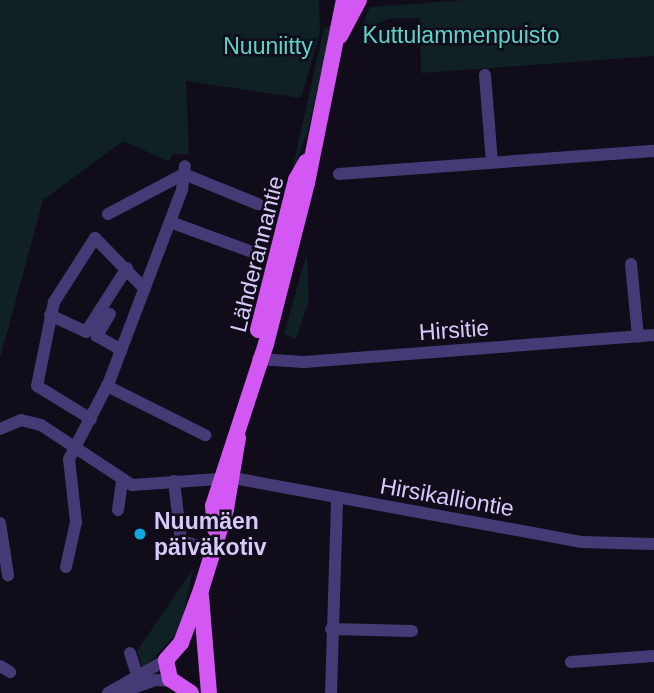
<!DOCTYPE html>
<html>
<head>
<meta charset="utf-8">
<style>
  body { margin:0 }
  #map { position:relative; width:654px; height:693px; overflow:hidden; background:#110c1a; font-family:Arial,sans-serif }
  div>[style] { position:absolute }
  .green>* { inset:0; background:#0f2124 }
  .minor>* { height:12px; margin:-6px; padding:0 6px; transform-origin:6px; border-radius:6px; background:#463a76 }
  .major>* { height:16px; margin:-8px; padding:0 8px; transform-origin:8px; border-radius:8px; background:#d358f3 }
  .dots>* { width:19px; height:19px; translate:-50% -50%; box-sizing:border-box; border:4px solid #110c1a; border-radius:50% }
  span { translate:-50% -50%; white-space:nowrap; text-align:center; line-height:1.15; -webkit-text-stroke:5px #110c1a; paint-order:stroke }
  .park-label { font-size:23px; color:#5cd4ca }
  .street-label { font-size:23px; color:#d7c9fb }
  .poi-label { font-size:23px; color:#d7c9fb; font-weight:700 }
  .left { translate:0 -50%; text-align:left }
</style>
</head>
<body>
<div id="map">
  <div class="green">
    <i style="clip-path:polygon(0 0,319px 0,320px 32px,301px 98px,186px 81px,189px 154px,173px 154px,168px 161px,123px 141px,43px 200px,0 358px)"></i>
    <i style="clip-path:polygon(465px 0,654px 0,654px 56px,421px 73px,420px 18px,393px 18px,361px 28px,370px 7px)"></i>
    <i style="clip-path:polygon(332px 25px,308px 130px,290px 180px,324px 28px)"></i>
    <i style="clip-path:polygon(307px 252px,309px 301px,296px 339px,284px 334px)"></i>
    <i style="clip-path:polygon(193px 569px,180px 630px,143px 669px,137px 651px)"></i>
  </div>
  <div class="minor">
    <i style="left:485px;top:75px;width:87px;rotate:85.4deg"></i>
    <i style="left:339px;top:174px;width:316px;rotate:-4.2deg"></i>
    <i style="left:108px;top:214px;width:86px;rotate:-27.8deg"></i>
    <i style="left:184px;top:174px;width:80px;rotate:22.1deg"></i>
    <i style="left:170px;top:222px;width:90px;rotate:20deg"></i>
    <i style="left:631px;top:264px;width:73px;rotate:84.5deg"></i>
    <i style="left:110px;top:314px;width:26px;rotate:121deg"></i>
    <i style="left:97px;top:336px;width:28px;rotate:30deg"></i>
    <i style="left:50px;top:315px;width:40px;rotate:25deg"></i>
    <i style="left:86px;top:332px;width:76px;rotate:-57.4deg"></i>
    <i style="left:258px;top:359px;width:46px;rotate:3.7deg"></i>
    <i style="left:304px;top:362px;width:351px;rotate:-4.4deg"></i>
    <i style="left:107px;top:386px;width:110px;rotate:26.6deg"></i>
    <i style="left:91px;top:419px;width:63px;rotate:-148.6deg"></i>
    <i style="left:37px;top:386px;width:86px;rotate:-78.6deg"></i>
    <i style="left:54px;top:302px;width:76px;rotate:-57.4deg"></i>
    <i style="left:95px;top:238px;width:71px;rotate:45.6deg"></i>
    <i style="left:0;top:429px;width:23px;rotate:-23deg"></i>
    <i style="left:21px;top:420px;width:21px;rotate:14deg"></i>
    <i style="left:41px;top:425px;width:109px;rotate:33.4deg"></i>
    <i style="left:132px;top:485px;width:101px;rotate:-4deg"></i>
    <i style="left:233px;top:478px;width:355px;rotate:10.4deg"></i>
    <i style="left:582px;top:542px;width:72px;rotate:1.6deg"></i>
    <i style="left:174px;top:481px;width:60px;rotate:83.3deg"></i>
    <i style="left:181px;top:541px;width:15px;rotate:16deg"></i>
    <i style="left:118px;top:510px;width:28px;rotate:-82deg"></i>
    <i style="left:0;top:523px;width:53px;rotate:81.3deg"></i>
    <i style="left:66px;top:567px;width:46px;rotate:-77.5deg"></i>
    <i style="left:76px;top:522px;width:63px;rotate:-96.3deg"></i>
    <i style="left:69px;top:459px;width:87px;rotate:-62.5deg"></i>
    <i style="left:109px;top:382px;width:205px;rotate:-69.2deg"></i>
    <i style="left:182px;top:190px;width:24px;rotate:-83deg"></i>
    <i style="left:331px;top:629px;width:81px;rotate:1.4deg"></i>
    <i style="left:130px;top:653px;width:28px;rotate:72deg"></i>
    <i style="left:571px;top:662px;width:83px;rotate:-4.1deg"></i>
    <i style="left:0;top:666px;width:12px;rotate:31deg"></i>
    <i style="left:108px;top:693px;width:67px;rotate:-29.6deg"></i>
    <i style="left:118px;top:693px;width:39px;rotate:-19deg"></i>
    <i style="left:155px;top:680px;width:18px;rotate:3deg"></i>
    <i style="left:331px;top:693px;width:195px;rotate:-88.2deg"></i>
  </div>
  <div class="major">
    <i style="left:340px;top:36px;width:41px;rotate:-62.2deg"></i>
    <i style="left:258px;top:330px;width:155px;rotate:-75.8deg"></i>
    <i style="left:296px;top:180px;width:21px;rotate:-61deg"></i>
    <i style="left:215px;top:529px;width:23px;rotate:-95deg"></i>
    <i style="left:213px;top:506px;width:170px;rotate:-71.9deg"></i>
    <i style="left:266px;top:344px;width:166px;rotate:-75.7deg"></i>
    <i style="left:307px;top:183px;width:187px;rotate:-78.6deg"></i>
    <i style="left:201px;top:596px;width:97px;rotate:85.3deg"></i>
    <i style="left:191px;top:693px;width:25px;rotate:-146deg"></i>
    <i style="left:170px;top:679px;width:19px;rotate:-102deg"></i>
    <i style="left:166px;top:660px;width:23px;rotate:-49deg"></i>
    <i style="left:181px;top:643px;width:57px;rotate:-69.3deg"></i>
    <i style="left:201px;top:590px;width:85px;rotate:-72.8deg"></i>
    <i style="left:226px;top:509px;width:72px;rotate:-80.4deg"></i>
  </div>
  <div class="dots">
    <i style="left:140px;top:534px;background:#10a8e0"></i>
  </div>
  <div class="park-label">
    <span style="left:461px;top:35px">Kuttulammenpuisto</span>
    <span style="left:268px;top:46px">Nuuniitty</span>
  </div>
  <div class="street-label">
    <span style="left:257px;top:254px;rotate:-76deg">Lähderannantie</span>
    <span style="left:454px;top:330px;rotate:-4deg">Hirsitie</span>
    <span style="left:447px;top:497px;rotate:10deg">Hirsikalliontie</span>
  </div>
  <div class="poi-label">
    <span class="left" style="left:154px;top:534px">Nuumäen<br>päiväkotiv</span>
  </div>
</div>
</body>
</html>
